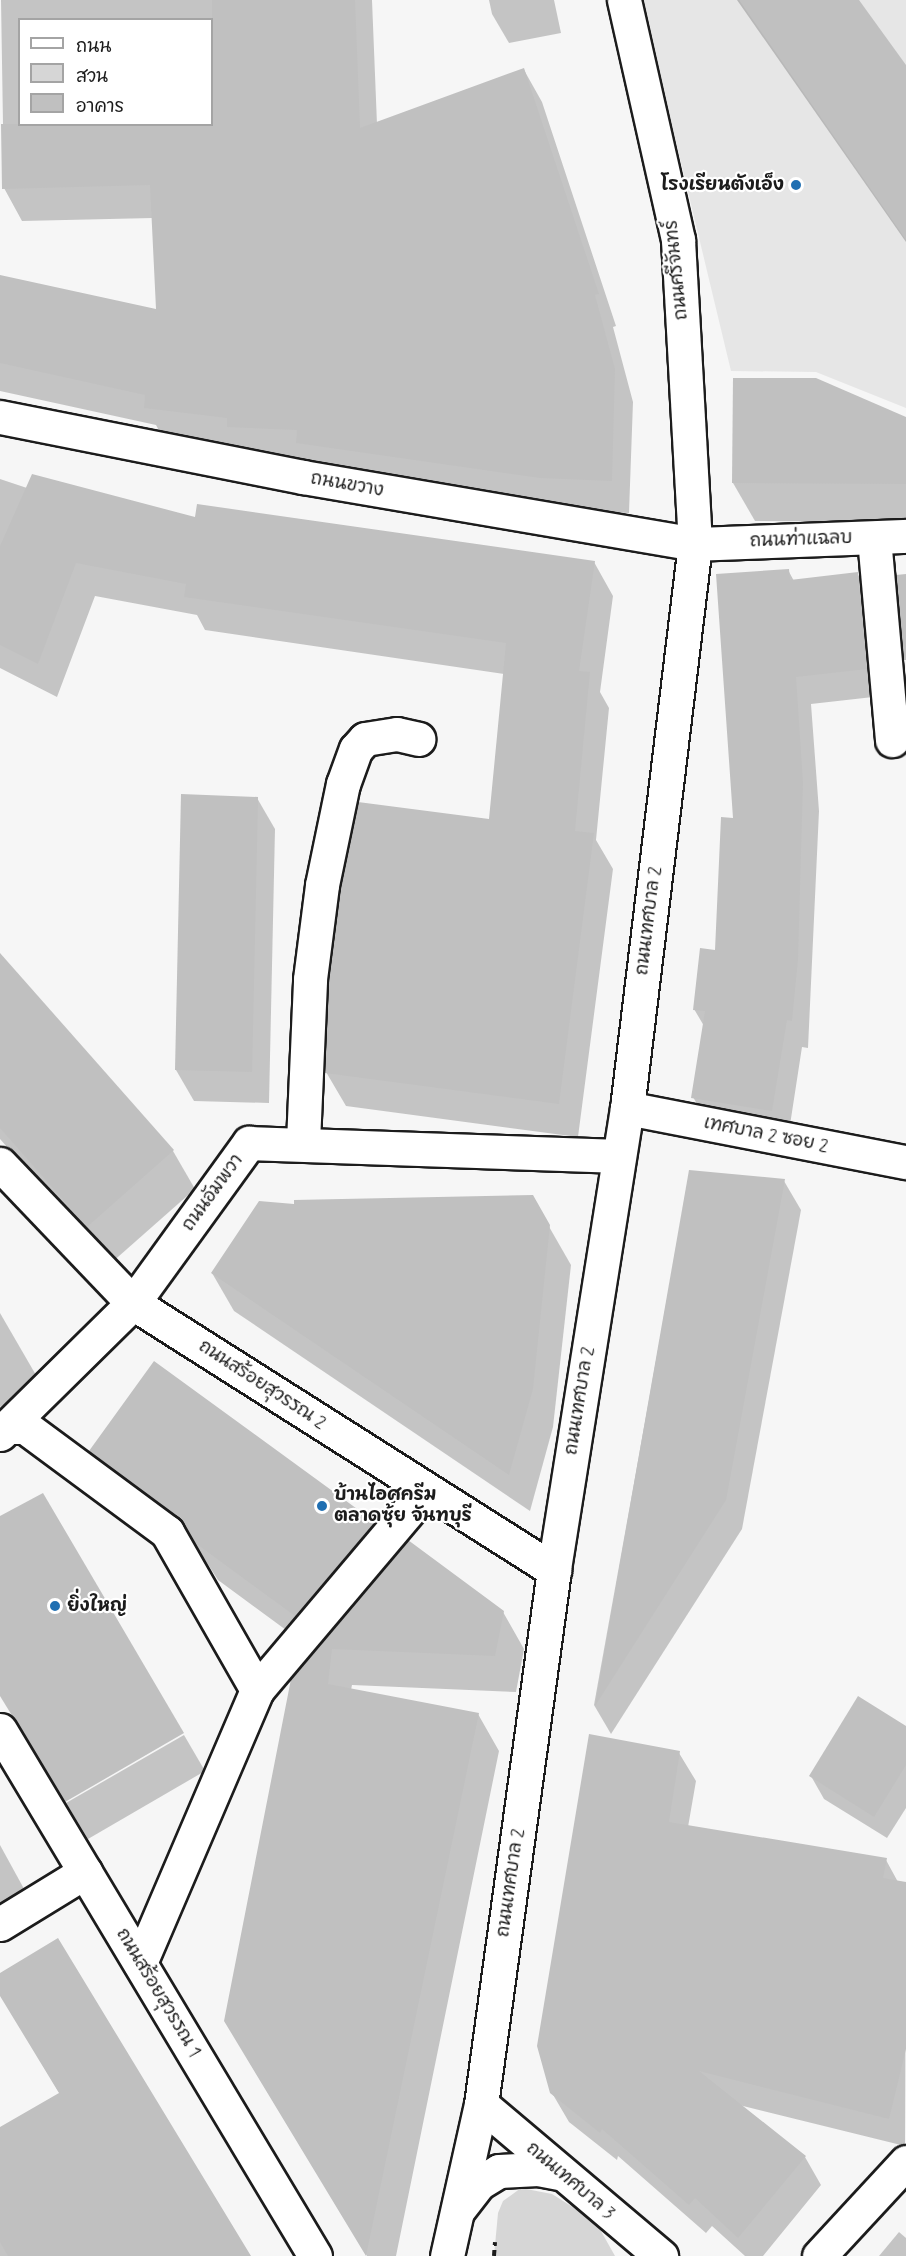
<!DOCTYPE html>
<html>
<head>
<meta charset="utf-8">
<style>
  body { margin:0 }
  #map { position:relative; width:906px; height:2256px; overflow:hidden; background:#f6f6f6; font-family:Mynerve,"Playpen Sans Thai",sans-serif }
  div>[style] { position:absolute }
  .built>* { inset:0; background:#e6e6e6 }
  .green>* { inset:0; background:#d6d6d6 }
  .shadow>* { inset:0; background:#0003 }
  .building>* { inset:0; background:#c0c0c0 }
  .path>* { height:4px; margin-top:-2px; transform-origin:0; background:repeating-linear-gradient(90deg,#1c1c1c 0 6px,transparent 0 10.5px) }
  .roads { filter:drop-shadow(2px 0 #1c1c1c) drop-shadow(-2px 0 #1c1c1c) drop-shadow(0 2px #1c1c1c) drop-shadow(0 -2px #1c1c1c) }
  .minor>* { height:33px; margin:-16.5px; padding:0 16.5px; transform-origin:16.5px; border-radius:16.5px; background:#fff }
  .major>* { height:33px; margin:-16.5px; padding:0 16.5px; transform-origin:16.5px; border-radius:16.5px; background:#fff }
  .dots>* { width:16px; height:16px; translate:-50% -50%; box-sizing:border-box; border:3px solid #fff; border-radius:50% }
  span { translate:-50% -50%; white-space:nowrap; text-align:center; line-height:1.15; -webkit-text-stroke:4.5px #fff; paint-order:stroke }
  .poi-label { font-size:18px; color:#1c1c1c; font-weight:700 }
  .right { translate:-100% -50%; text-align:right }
  .left { translate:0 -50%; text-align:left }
  .street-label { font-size:18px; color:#1c1c1c }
  .legend { position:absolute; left:18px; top:18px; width:195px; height:108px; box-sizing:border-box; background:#fff; border:2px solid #a4a4a4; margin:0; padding:8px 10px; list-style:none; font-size:18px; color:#1c1c1c }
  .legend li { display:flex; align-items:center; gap:12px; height:30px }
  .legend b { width:30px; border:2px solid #a4a4a4 }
</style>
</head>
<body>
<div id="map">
  <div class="built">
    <i style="clip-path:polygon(642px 0,906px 0,906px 408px,816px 372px,731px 371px)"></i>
  </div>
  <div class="green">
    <i style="clip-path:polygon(521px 2188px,552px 2194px,579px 2211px,597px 2224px,615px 2256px,494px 2256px,498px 2213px,503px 2201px)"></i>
  </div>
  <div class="shadow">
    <i style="clip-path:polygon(evenodd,1px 0,372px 0,377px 124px,524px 70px,542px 102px,616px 326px,613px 327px,633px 402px,629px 513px,560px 510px,164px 440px,156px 425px,0 391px,0 276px,157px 311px,153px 218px,22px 221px,4px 188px,1px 0,20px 20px,212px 20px,212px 124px,20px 124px,20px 20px)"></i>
    <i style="clip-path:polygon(489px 0,554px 0,561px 33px,509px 43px,492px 14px)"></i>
    <i style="clip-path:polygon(737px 0,857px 0,906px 68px,906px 242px)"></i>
    <i style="clip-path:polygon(906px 418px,906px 522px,755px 521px,733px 483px)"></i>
    <i style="clip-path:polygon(0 479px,27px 488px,196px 519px,594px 562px,613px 596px,600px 692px,609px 708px,596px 840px,613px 869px,578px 1137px,346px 1106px,326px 1072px,490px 821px,504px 674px,205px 630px,197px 615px,95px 596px,57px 697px,0 668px)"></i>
    <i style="clip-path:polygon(788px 570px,794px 581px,857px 573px,873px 601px,882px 696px,811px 704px,819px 811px,808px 1048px,802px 1047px,788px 1138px,709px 1125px,693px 1097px,704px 1026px,694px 1009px,716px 951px,735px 819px)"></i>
    <i style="clip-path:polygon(257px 798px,275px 829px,269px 1103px,194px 1101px,176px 1070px)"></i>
    <i style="clip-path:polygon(0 955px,173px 1151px,195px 1189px,110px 1264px,0 1139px)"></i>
    <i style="clip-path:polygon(690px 1172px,784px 1181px,801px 1210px,742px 1529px,611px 1734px,594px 1705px)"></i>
    <i style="clip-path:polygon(532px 1197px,571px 1265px,553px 1427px,530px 1511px,234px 1311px,212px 1273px,295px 1205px)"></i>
    <i style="clip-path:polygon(0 1313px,40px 1382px,0 1407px)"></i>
    <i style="clip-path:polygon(91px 1451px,374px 1523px,394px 1559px,503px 1612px,524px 1649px,516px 1692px,352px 1685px,351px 1690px,478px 1714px,499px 1751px,396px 2256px,367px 2256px,247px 2058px,316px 1652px,218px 1580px,202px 1555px,112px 1489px)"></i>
    <i style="clip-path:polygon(0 1518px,182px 1733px,64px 1801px,0 1693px)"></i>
    <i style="clip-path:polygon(906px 1728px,906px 1808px,887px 1838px,824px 1799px,811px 1776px)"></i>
    <i style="clip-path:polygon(184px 1735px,205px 1771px,88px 1839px,66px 1803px)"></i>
    <i style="clip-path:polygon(679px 1753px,696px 1781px,688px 1827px,886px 1860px,898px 1882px,906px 1883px,905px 2146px,739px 2105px,805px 2157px,821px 2185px,763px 2256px,745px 2256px,712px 2226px,706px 2233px,618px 2156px,617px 2160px,569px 2122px,552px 2093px)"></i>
    <i style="clip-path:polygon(0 1845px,40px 1918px,0 1940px)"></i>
    <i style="clip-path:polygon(0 1975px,249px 2256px,0 2256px,0 2129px,60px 2094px,0 1993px)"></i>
    <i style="clip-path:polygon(899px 2232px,906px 2238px,906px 2256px,879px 2256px)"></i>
  </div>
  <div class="building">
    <i style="clip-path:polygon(212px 0,355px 0,360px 128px,524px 68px,599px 294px,595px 295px,615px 369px,612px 481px,540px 478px,296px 443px,297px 430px,227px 427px,227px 418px,144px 408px,145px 395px,0 363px,0 275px,156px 309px,150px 185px,2px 189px,1px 124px,212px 124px)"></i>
    <i style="clip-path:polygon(739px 0,859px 0,906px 65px,906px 240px)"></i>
    <i style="clip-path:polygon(733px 378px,816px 378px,906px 417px,906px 484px,732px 483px)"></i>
    <i style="clip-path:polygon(32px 474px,195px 517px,197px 504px,595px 561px,579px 671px,590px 672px,575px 831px,594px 833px,559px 1104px,325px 1073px,329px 981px,340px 888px,358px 802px,489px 819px,506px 643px,184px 597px,186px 584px,76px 563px,38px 664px,0 645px,0 546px)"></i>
    <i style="clip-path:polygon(789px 569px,790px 580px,858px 572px,867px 669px,796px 677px,803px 782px,798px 959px,792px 1021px,787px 1020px,772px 1111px,691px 1098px,705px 1011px,693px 1010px,700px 948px,715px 950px,721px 817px,733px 818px,716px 574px)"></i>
    <i style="clip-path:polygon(906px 574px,906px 660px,904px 660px,896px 575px)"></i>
    <i style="clip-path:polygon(181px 794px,258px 797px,252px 1072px,175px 1070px)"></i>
    <i style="clip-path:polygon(0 953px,174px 1150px,87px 1227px,0 1128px)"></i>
    <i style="clip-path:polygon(689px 1170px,785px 1179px,726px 1500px,595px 1706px)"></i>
    <i style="clip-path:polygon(533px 1195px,550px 1225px,533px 1389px,509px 1475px,211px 1273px,259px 1201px,294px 1204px,294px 1200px)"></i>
    <i style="clip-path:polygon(154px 1361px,375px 1522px,295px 1616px,194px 1542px,178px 1517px,89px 1451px)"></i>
    <i style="clip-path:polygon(43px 1493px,184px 1733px,65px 1802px,0 1696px,0 1516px)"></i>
    <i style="clip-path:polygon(408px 1540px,504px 1611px,495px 1656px,332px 1649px,328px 1684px,479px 1713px,366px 2256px,224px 2021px,291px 1679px)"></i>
    <i style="clip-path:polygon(858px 1696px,906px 1726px,906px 1765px,874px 1817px,809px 1776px)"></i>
    <i style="clip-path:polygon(589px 1734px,680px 1751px,669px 1822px,887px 1858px,883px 1878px,906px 1882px,906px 2049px,889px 2119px,699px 2071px,806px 2156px,738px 2238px,695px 2198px,689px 2205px,602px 2129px,600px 2133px,550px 2093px,537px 2046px)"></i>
    <i style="clip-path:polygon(58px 1938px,251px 2256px,8px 2256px,0 2242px,0 2127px,59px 2093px,0 1996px,0 1973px)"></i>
  </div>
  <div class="path">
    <i style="left:494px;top:2256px;width:14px;rotate:-86deg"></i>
  </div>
  <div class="roads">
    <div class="minor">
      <i style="left:0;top:417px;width:309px;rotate:11.2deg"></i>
      <i style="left:303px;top:477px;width:398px;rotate:9.7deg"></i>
      <i style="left:695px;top:544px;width:568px;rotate:96.87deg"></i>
      <i style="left:627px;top:1108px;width:468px;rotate:99deg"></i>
      <i style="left:554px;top:1570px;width:539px;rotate:97.78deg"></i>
      <i style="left:481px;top:2104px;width:156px;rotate:102.6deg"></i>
      <i style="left:874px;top:538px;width:203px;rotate:84.9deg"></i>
      <i style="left:627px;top:1108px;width:284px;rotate:11deg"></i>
      <i style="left:303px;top:1142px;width:163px;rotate:-87.5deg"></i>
      <i style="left:310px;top:979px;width:95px;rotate:-82.7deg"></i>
      <i style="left:322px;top:885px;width:103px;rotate:-78.3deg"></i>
      <i style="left:343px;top:784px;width:37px;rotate:-70deg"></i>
      <i style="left:356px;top:749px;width:13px;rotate:-48deg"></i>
      <i style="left:365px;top:739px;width:32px;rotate:-9deg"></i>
      <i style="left:397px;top:734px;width:22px;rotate:13deg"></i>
      <i style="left:0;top:1164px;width:192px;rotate:46.3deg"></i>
      <i style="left:133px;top:1303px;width:499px;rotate:32.4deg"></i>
      <i style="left:8px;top:1427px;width:17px"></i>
      <i style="left:25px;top:1427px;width:177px;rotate:36.5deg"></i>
      <i style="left:167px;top:1532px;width:182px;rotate:60.3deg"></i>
      <i style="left:257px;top:1690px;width:297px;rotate:113.2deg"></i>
      <i style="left:0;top:1434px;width:187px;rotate:-44.6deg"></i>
      <i style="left:133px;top:1303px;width:198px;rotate:-54.1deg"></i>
      <i style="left:249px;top:1143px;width:369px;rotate:2deg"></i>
      <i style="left:257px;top:1690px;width:262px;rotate:-49.8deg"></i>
      <i style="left:0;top:1730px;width:613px;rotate:59.08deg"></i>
      <i style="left:0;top:1924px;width:100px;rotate:-31.5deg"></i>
      <i style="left:481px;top:2104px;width:236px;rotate:40.2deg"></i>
      <i style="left:458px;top:2210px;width:34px;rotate:-52deg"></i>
      <i style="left:479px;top:2183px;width:23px;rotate:-31deg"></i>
      <i style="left:499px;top:2171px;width:39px;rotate:-3deg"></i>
      <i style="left:538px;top:2169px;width:20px;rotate:11deg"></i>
      <i style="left:819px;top:2256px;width:128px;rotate:-47.2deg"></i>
    </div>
    <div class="major">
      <i style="left:624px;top:0;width:246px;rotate:77.3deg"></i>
      <i style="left:678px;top:240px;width:304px;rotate:86.8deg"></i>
      <i style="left:695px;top:544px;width:211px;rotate:-2.2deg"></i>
    </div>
  </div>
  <div class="dots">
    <i style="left:796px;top:185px;background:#1f6fb2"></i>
    <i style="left:322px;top:1506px;background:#1f6fb2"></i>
    <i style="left:55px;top:1606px;background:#1f6fb2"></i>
  </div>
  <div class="poi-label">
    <span class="right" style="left:784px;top:185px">โรงเรียนตังเอ็ง</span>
    <span class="left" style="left:334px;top:1506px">บ้านไอศครีม<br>ตลาดซุ้ย จันทบุรี</span>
    <span class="left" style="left:67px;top:1606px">ยิ่งใหญ่</span>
  </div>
  <div class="street-label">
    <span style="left:677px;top:270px;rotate:-96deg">ถนนศรีจันทร์</span>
    <span style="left:347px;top:485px;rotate:10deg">ถนนขวาง</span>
    <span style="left:801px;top:540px;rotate:-2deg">ถนนท่าแฉลบ</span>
    <span style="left:649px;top:921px;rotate:-83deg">ถนนเทศบาล 2</span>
    <span style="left:766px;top:1135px;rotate:11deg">เทศบาล 2 ซอย 2</span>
    <span style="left:213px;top:1193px;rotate:-54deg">ถนนอัมพวา</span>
    <span style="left:262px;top:1385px;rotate:33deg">ถนนสร้อยสุวรรณ 2</span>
    <span style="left:580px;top:1401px;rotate:-81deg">ถนนเทศบาล 2</span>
    <span style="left:511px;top:1883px;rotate:-82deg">ถนนเทศบาล 2</span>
    <span style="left:158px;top:1993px;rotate:59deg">ถนนสร้อยสุวรรณ 1</span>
    <span style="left:570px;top:2181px;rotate:40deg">ถนนเทศบาล 3</span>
  </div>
  <ul class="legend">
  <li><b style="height:8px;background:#fff"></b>ถนน</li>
  <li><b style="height:16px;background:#d6d6d6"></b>สวน</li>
  <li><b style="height:16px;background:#c0c0c0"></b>อาคาร</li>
  </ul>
</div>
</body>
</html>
